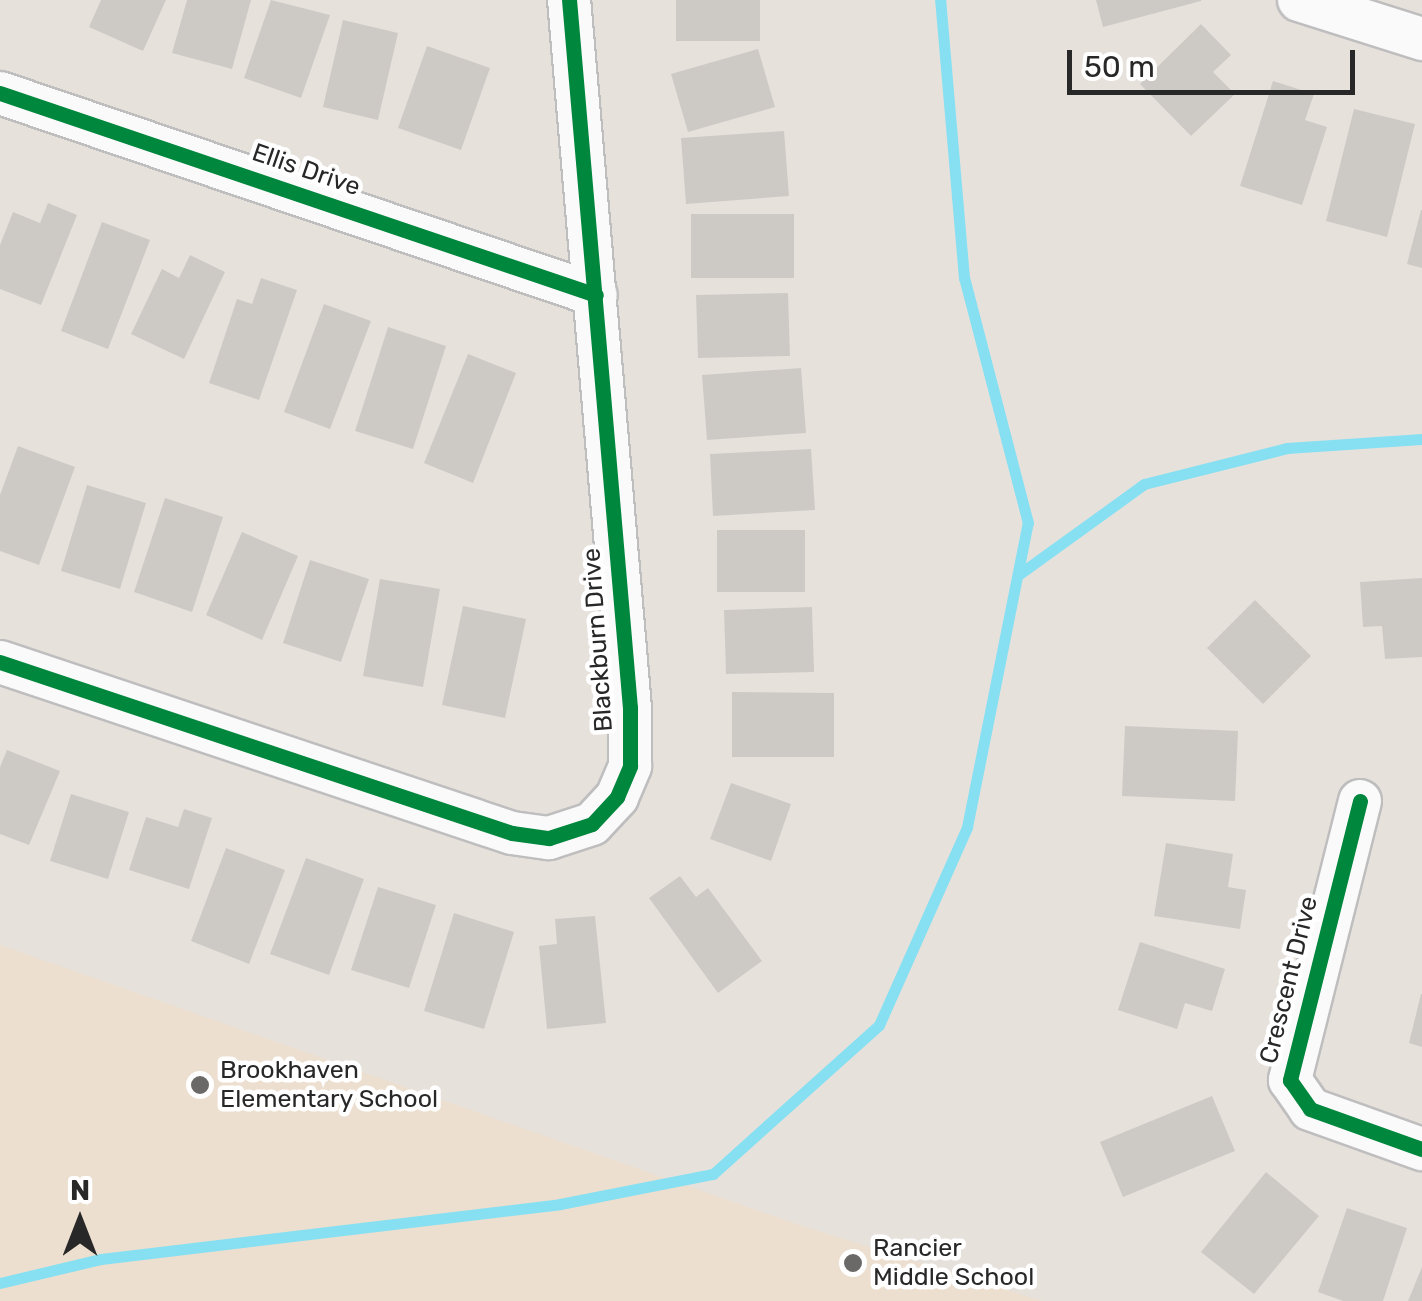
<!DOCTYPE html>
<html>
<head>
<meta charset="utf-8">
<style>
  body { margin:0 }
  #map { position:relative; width:1422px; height:1301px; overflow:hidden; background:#e7e1dc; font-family:Rubik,sans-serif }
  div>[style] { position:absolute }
  .education>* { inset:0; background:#ecdfcf }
  .stream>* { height:11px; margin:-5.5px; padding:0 5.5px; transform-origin:5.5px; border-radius:5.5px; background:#86e0f2 }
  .building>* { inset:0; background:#cdcac6 }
  .roads { filter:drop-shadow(2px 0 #bfbebf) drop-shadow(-2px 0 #bfbebf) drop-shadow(0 2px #bfbebf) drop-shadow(0 -2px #bfbebf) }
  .minor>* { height:42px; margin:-21px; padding:0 21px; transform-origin:21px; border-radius:21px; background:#fbfafa }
  .cycleway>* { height:15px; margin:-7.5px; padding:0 7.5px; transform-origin:7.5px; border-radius:7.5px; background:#00873e }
  .dots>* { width:28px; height:28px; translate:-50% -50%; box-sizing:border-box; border:5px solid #fff; border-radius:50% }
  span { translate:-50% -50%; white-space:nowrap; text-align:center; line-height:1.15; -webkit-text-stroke:9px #fff; paint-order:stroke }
  .street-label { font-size:25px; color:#282828 }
  .poi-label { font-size:25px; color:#282828 }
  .left { translate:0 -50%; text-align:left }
  .north { position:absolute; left:30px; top:1171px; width:100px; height:100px; -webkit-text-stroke:8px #fff; paint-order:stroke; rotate:0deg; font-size:28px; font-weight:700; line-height:40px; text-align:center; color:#282828 }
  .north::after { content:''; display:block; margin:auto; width:35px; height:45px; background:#282828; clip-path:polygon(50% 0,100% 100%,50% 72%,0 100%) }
  .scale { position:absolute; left:1067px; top:50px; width:288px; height:45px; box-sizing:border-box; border:5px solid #282828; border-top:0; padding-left:12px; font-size:30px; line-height:35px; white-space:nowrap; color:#282828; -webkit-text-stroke:8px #fff; paint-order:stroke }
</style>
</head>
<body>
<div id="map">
  <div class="education">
    <i style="clip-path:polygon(0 945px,799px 1225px,1042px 1301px,0 1301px)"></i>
  </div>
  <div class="stream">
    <i style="left:1018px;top:575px;width:155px;rotate:-35.8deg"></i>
    <i style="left:1144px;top:484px;width:147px;rotate:-14.1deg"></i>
    <i style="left:1287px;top:448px;width:135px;rotate:-3.8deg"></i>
    <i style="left:0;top:1283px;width:104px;rotate:-13.4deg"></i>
    <i style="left:101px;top:1259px;width:462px;rotate:-6.8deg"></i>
    <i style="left:560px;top:1204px;width:156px;rotate:-11.1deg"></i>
    <i style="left:713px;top:1174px;width:223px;rotate:-41.9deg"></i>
    <i style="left:879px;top:1025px;width:217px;rotate:-66deg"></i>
    <i style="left:967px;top:827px;width:310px;rotate:-78.7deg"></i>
    <i style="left:1028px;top:523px;width:253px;rotate:-104.6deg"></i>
    <i style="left:964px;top:278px;width:279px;rotate:-94.9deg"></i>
  </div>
  <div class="building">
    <i style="clip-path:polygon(101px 0,166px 0,143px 51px,89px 27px)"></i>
    <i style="clip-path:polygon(187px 0,251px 0,232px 69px,172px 53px)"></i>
    <i style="clip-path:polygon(271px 0,330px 15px,301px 98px,244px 78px)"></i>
    <i style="clip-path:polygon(676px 0,760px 0,760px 41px,676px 41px)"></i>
    <i style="clip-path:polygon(1096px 0,1201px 0,1201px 1px,1103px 27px)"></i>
    <i style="clip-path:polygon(343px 20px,398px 33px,378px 120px,323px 107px)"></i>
    <i style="clip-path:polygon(1201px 24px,1231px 55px,1213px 72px,1235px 94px,1191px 136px,1140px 84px)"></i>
    <i style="clip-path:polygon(427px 46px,490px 68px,461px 150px,398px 128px)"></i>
    <i style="clip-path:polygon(758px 49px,775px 107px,688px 132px,671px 74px)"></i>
    <i style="clip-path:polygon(1273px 81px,1314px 94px,1305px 120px,1327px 127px,1302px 205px,1240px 186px)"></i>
    <i style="clip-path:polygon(1354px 109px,1415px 124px,1387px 237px,1326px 221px)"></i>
    <i style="clip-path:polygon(784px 131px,789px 196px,686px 204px,681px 138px)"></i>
    <i style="clip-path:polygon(48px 203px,77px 215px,41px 305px,0 289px,0 245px,13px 212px,40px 223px)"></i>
    <i style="clip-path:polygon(1421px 210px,1422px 210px,1422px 268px,1407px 264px)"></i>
    <i style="clip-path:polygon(691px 214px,794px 214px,794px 278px,691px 278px)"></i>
    <i style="clip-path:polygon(102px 222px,150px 240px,108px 349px,61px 331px)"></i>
    <i style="clip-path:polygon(190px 255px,225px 272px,184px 359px,131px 334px,162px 269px,179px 278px)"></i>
    <i style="clip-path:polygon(261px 278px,297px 290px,259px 400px,209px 383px,237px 299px,252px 304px)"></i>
    <i style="clip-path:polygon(788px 293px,790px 356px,698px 358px,696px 295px)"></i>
    <i style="clip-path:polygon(324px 304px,371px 321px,330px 429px,284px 412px)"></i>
    <i style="clip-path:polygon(388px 327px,446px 346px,413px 449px,355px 431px)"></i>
    <i style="clip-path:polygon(468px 354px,516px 373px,473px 483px,424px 463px)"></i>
    <i style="clip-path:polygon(801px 368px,806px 433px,707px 440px,702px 375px)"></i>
    <i style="clip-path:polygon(18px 446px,75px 467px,39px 565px,0 551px,0 495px)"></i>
    <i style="clip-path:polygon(811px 449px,815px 510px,713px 516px,710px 454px)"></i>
    <i style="clip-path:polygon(87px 485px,146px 503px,120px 589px,61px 571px)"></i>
    <i style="clip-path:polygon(165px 498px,223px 517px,192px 612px,134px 592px)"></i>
    <i style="clip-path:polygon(717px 530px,805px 530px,805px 592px,717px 592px)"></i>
    <i style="clip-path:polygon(242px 532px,298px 556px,262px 640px,206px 615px)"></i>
    <i style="clip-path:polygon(310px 560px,369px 579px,341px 662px,283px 643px)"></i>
    <i style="clip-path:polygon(1422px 578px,1422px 657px,1385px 659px,1382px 626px,1363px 627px,1360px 582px)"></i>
    <i style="clip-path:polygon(380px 579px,440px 589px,423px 687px,363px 676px)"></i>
    <i style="clip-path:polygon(1255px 600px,1311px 656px,1263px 704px,1207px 648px)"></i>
    <i style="clip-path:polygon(463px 606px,526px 619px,505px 718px,442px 705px)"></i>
    <i style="clip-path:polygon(812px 607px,814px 672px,726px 674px,724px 610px)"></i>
    <i style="clip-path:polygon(732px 692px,834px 693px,834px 757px,732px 757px)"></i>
    <i style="clip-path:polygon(1125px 726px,1238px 731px,1235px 801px,1122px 796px)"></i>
    <i style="clip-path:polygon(7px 750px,60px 771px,29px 845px,0 834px,0 767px)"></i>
    <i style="clip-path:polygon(731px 783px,791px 804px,771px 861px,710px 839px)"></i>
    <i style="clip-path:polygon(71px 794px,129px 812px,108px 879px,50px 861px)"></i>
    <i style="clip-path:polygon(184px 809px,212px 818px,189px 889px,129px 870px,146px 817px,178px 827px)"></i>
    <i style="clip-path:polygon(1166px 843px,1233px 854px,1228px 887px,1246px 890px,1240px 929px,1154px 916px)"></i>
    <i style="clip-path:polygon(226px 848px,285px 870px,249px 964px,191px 941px)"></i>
    <i style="clip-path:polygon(306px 858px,364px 879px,329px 975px,270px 954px)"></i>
    <i style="clip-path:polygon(680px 876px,696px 897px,708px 888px,762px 961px,718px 993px,649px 898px)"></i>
    <i style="clip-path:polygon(378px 887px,436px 905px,409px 988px,351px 970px)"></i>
    <i style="clip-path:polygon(454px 913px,514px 932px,484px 1029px,424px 1011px)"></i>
    <i style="clip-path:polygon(595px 916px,606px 1023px,547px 1029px,539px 946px,557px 944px,555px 919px)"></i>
    <i style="clip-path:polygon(1140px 942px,1225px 969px,1212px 1011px,1185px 1003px,1177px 1029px,1118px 1010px)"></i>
    <i style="clip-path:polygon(1421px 994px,1422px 994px,1422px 1047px,1409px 1043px)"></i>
    <i style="clip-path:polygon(1212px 1096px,1235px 1151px,1123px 1197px,1100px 1142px)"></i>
    <i style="clip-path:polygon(1266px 1172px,1319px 1216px,1254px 1294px,1201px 1252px)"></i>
    <i style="clip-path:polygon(1347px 1208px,1407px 1228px,1383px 1301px,1343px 1301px,1318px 1292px)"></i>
    <i style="clip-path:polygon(1422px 1267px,1422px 1301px,1408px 1301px)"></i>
  </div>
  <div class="roads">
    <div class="minor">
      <i style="left:1299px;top:0;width:129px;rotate:17.6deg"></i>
      <i style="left:0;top:93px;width:629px;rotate:18.72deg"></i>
      <i style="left:0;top:662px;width:540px;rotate:18.47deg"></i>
      <i style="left:512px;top:833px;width:37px;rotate:8deg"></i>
      <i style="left:549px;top:838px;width:45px;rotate:-18deg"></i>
      <i style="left:592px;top:824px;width:37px;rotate:-47deg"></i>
      <i style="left:617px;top:797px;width:34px;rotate:-67deg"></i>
      <i style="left:630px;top:766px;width:58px;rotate:-90deg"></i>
      <i style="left:630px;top:708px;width:711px;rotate:-94.92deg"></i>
      <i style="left:1360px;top:801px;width:288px;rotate:104.1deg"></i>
      <i style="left:1290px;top:1080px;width:35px;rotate:55deg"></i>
      <i style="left:1310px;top:1109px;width:119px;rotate:19.7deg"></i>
    </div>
  </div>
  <div class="cycleway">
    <i style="left:0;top:93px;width:629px;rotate:18.72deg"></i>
    <i style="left:0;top:662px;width:540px;rotate:18.47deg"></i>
    <i style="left:512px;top:833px;width:37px;rotate:8deg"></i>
    <i style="left:549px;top:838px;width:45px;rotate:-18deg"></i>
    <i style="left:592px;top:824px;width:37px;rotate:-47deg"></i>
    <i style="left:617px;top:797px;width:34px;rotate:-67deg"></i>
    <i style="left:630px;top:766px;width:58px;rotate:-90deg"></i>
    <i style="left:630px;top:708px;width:711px;rotate:-94.92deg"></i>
    <i style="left:1360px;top:801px;width:288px;rotate:104.1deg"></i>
    <i style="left:1290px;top:1080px;width:35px;rotate:55deg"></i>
    <i style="left:1310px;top:1109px;width:119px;rotate:19.7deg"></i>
  </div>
  <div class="dots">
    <i style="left:200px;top:1085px;background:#6b6967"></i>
    <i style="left:853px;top:1263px;background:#6b6967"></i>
  </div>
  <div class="street-label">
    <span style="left:306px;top:170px;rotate:19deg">Ellis Drive</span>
    <span style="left:598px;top:640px;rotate:-94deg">Blackburn Drive</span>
    <span style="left:1289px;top:980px;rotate:-76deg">Crescent Drive</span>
  </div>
  <div class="poi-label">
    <span class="left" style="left:220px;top:1085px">Brookhaven<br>Elementary School</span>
    <span class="left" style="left:873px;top:1263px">Rancier<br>Middle School</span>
  </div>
  <div class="north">N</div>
  <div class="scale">50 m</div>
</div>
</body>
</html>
